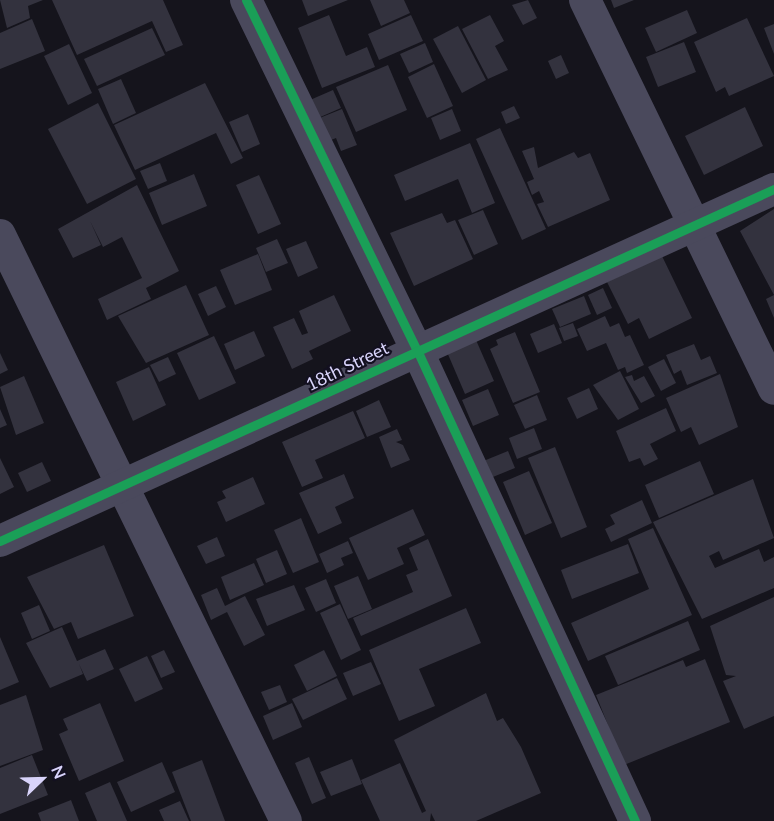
<!DOCTYPE html>
<html>
<head>
<meta charset="utf-8">
<style>
  body { margin:0 }
  #map { position:relative; width:774px; height:821px; overflow:hidden; background:#15141c; font-family:Lato,sans-serif }
  div>[style] { position:absolute }
  .building>* { inset:0; background:#33323e }
  .minor>* { height:32px; margin:-16px; padding:0 16px; transform-origin:16px; border-radius:16px; background:#4a495c }
  .cycleway>* { height:9px; margin:-4.5px; padding:0 4.5px; transform-origin:4.5px; border-radius:4.5px; background:#1a9f57 }
  span { translate:-50% -50%; white-space:nowrap; text-align:center; line-height:1.15; -webkit-text-stroke:4.5px #131020; paint-order:stroke }
  .street-label { font-size:18px; color:#d8d3fa }
  .north { position:absolute; left:12px; top:749px; width:60px; height:60px; -webkit-text-stroke:4px #131020; paint-order:stroke; rotate:67deg; font-size:16px; font-weight:700; line-height:24px; text-align:center; color:#d8d3fa }
  .north::after { content:''; display:block; margin:auto; width:21px; height:27px; background:#d8d3fa; clip-path:polygon(50% 0,100% 100%,50% 72%,0 100%) }
</style>
</head>
<body>
<div id="map">
  <div class="building">
    <i style="clip-path:polygon(0 0,43px 0,28px 6px,30px 18px,7px 28px)"></i>
    <i style="clip-path:polygon(52px 0,163px 0,183px 45px,166px 52px,152px 21px,77px 55px)"></i>
    <i style="clip-path:polygon(302px 0,348px 0,308px 16px)"></i>
    <i style="clip-path:polygon(370px 0,404px 0,410px 13px,381px 26px)"></i>
    <i style="clip-path:polygon(528px 0,537px 18px,523px 25px,512px 5px)"></i>
    <i style="clip-path:polygon(611px 0,634px 0,614px 8px)"></i>
    <i style="clip-path:polygon(687px 10px,697px 33px,656px 52px,645px 28px)"></i>
    <i style="clip-path:polygon(329px 15px,346px 56px,367px 47px,375px 67px,322px 88px,298px 28px)"></i>
    <i style="clip-path:polygon(411px 15px,423px 41px,379px 60px,368px 34px)"></i>
    <i style="clip-path:polygon(490px 15px,504px 41px,495px 46px,508px 70px,488px 79px,462px 29px)"></i>
    <i style="clip-path:polygon(747px 18px,774px 76px,729px 96px,725px 87px,716px 92px,694px 42px)"></i>
    <i style="clip-path:polygon(32px 19px,45px 51px,0 69px,0 33px)"></i>
    <i style="clip-path:polygon(774px 24px,774px 54px,764px 28px)"></i>
    <i style="clip-path:polygon(458px 26px,486px 80px,462px 93px,433px 39px)"></i>
    <i style="clip-path:polygon(152px 28px,165px 55px,97px 86px,84px 59px)"></i>
    <i style="clip-path:polygon(684px 42px,696px 72px,658px 87px,646px 57px)"></i>
    <i style="clip-path:polygon(425px 43px,433px 62px,409px 73px,400px 54px)"></i>
    <i style="clip-path:polygon(69px 44px,92px 93px,68px 105px,44px 56px)"></i>
    <i style="clip-path:polygon(561px 55px,569px 73px,556px 79px,548px 61px)"></i>
    <i style="clip-path:polygon(434px 64px,453px 106px,427px 118px,408px 77px)"></i>
    <i style="clip-path:polygon(388px 65px,407px 110px,356px 132px,336px 87px)"></i>
    <i style="clip-path:polygon(121px 79px,136px 113px,113px 124px,98px 89px)"></i>
    <i style="clip-path:polygon(205px 83px,243px 158px,231px 164px,216px 133px,135px 170px,114px 125px)"></i>
    <i style="clip-path:polygon(333px 90px,341px 108px,318px 118px,310px 100px)"></i>
    <i style="clip-path:polygon(98px 103px,136px 179px,87px 204px,48px 129px)"></i>
    <i style="clip-path:polygon(514px 106px,520px 118px,506px 124px,501px 112px)"></i>
    <i style="clip-path:polygon(745px 107px,763px 146px,704px 175px,685px 136px)"></i>
    <i style="clip-path:polygon(342px 109px,357px 145px,341px 151px,336px 138px,326px 142px,317px 119px)"></i>
    <i style="clip-path:polygon(452px 109px,461px 131px,440px 140px,431px 118px)"></i>
    <i style="clip-path:polygon(248px 114px,260px 144px,242px 152px,229px 122px)"></i>
    <i style="clip-path:polygon(500px 128px,546px 229px,522px 240px,476px 139px)"></i>
    <i style="clip-path:polygon(470px 143px,495px 203px,472px 213px,458px 179px,405px 201px,394px 175px)"></i>
    <i style="clip-path:polygon(534px 147px,538px 168px,574px 152px,578px 158px,590px 153px,610px 200px,548px 227px,537px 204px,544px 202px,539px 191px,532px 195px,527px 182px,534px 179px,522px 151px)"></i>
    <i style="clip-path:polygon(160px 163px,167px 181px,148px 189px,140px 171px)"></i>
    <i style="clip-path:polygon(194px 174px,207px 206px,162px 225px,149px 193px)"></i>
    <i style="clip-path:polygon(259px 175px,281px 224px,258px 234px,236px 185px)"></i>
    <i style="clip-path:polygon(137px 185px,179px 271px,146px 288px,151px 299px,107px 320px,98px 299px,142px 278px,122px 237px,103px 247px,90px 221px,101px 245px,73px 258px,58px 229px)"></i>
    <i style="clip-path:polygon(774px 209px,774px 318px,766px 299px,774px 295px,740px 231px)"></i>
    <i style="clip-path:polygon(483px 210px,498px 244px,474px 255px,458px 220px)"></i>
    <i style="clip-path:polygon(442px 213px,447px 223px,455px 220px,473px 259px,414px 286px,390px 233px)"></i>
    <i style="clip-path:polygon(277px 239px,288px 263px,266px 272px,256px 248px)"></i>
    <i style="clip-path:polygon(306px 241px,318px 268px,298px 277px,286px 249px)"></i>
    <i style="clip-path:polygon(258px 254px,272px 290px,235px 305px,220px 270px)"></i>
    <i style="clip-path:polygon(662px 256px,692px 318px,649px 339px,639px 318px,628px 324px,607px 282px)"></i>
    <i style="clip-path:polygon(186px 285px,209px 335px,146px 363px,118px 316px)"></i>
    <i style="clip-path:polygon(216px 286px,226px 307px,208px 316px,198px 294px)"></i>
    <i style="clip-path:polygon(603px 288px,612px 308px,597px 315px,588px 295px)"></i>
    <i style="clip-path:polygon(334px 295px,351px 331px,309px 351px,313px 359px,292px 369px,273px 327px,294px 318px,302px 335px,308px 333px,299px 311px)"></i>
    <i style="clip-path:polygon(584px 296px,591px 314px,560px 327px,552px 309px)"></i>
    <i style="clip-path:polygon(605px 316px,610px 327px,619px 323px,625px 337px,630px 335px,644px 365px,627px 373px,625px 367px,618px 370px,606px 343px,587px 351px,577px 329px)"></i>
    <i style="clip-path:polygon(573px 323px,578px 336px,564px 341px,559px 328px)"></i>
    <i style="clip-path:polygon(554px 324px,562px 343px,538px 353px,530px 334px)"></i>
    <i style="clip-path:polygon(254px 331px,265px 356px,235px 370px,224px 344px)"></i>
    <i style="clip-path:polygon(515px 332px,540px 392px,513px 403px,490px 349px,498px 345px,496px 340px)"></i>
    <i style="clip-path:polygon(214px 336px,236px 383px,199px 400px,177px 353px)"></i>
    <i style="clip-path:polygon(476px 340px,494px 381px,465px 394px,447px 352px)"></i>
    <i style="clip-path:polygon(694px 344px,701px 360px,710px 356px,717px 373px,687px 385px,681px 370px,674px 374px,666px 355px)"></i>
    <i style="clip-path:polygon(0 353px,8px 370px,0 374px)"></i>
    <i style="clip-path:polygon(168px 357px,176px 374px,159px 382px,150px 365px)"></i>
    <i style="clip-path:polygon(664px 359px,676px 383px,661px 391px,648px 367px)"></i>
    <i style="clip-path:polygon(149px 367px,166px 405px,133px 421px,116px 382px)"></i>
    <i style="clip-path:polygon(620px 371px,639px 409px,618px 420px,593px 385px)"></i>
    <i style="clip-path:polygon(720px 374px,738px 427px,699px 445px,691px 427px,681px 432px,666px 398px)"></i>
    <i style="clip-path:polygon(632px 375px,634px 381px,644px 376px,655px 396px,641px 403px,625px 377px)"></i>
    <i style="clip-path:polygon(24px 376px,44px 423px,16px 435px,0 387px)"></i>
    <i style="clip-path:polygon(589px 388px,598px 409px,577px 419px,567px 398px)"></i>
    <i style="clip-path:polygon(488px 389px,499px 415px,473px 426px,462px 400px)"></i>
    <i style="clip-path:polygon(537px 395px,547px 420px,525px 429px,514px 405px)"></i>
    <i style="clip-path:polygon(379px 400px,391px 427px,367px 437px,356px 411px)"></i>
    <i style="clip-path:polygon(666px 408px,676px 431px,650px 444px,658px 459px,644px 466px,640px 458px,629px 462px,616px 431px)"></i>
    <i style="clip-path:polygon(0 409px,7px 425px,0 428px)"></i>
    <i style="clip-path:polygon(353px 411px,365px 438px,315px 460px,323px 478px,302px 487px,282px 442px)"></i>
    <i style="clip-path:polygon(534px 428px,542px 449px,517px 459px,509px 438px)"></i>
    <i style="clip-path:polygon(397px 429px,402px 440px,396px 442px,403px 445px,410px 460px,391px 468px,379px 437px)"></i>
    <i style="clip-path:polygon(555px 447px,587px 527px,561px 538px,528px 458px)"></i>
    <i style="clip-path:polygon(508px 451px,515px 468px,488px 479px,481px 462px)"></i>
    <i style="clip-path:polygon(0 458px,14px 487px,0 494px)"></i>
    <i style="clip-path:polygon(700px 461px,714px 494px,659px 518px,645px 485px)"></i>
    <i style="clip-path:polygon(42px 462px,51px 481px,27px 492px,18px 473px)"></i>
    <i style="clip-path:polygon(529px 471px,552px 523px,525px 535px,503px 482px)"></i>
    <i style="clip-path:polygon(344px 474px,354px 498px,335px 507px,342px 523px,318px 534px,299px 493px)"></i>
    <i style="clip-path:polygon(253px 477px,265px 504px,226px 522px,217px 502px,226px 498px,222px 491px)"></i>
    <i style="clip-path:polygon(753px 479px,774px 538px,723px 560px,719px 551px,709px 556px,715px 568px,759px 549px,764px 562px,774px 557px,774px 588px,702px 619px,653px 522px)"></i>
    <i style="clip-path:polygon(642px 500px,652px 523px,611px 542px,605px 529px,615px 524px,610px 515px)"></i>
    <i style="clip-path:polygon(413px 509px,425px 535px,397px 548px,404px 564px,368px 580px,349px 538px)"></i>
    <i style="clip-path:polygon(301px 518px,319px 562px,293px 573px,274px 530px)"></i>
    <i style="clip-path:polygon(653px 528px,692px 615px,588px 661px,571px 623px,649px 589px,628px 539px)"></i>
    <i style="clip-path:polygon(217px 537px,225px 556px,206px 564px,197px 546px)"></i>
    <i style="clip-path:polygon(428px 539px,452px 596px,361px 636px,353px 618px,413px 592px,406px 575px,418px 570px,409px 548px)"></i>
    <i style="clip-path:polygon(348px 541px,353px 553px,341px 558px,344px 565px,327px 573px,319px 554px)"></i>
    <i style="clip-path:polygon(628px 544px,639px 573px,572px 599px,561px 570px)"></i>
    <i style="clip-path:polygon(104px 545px,134px 616px,78px 639px,71px 622px,54px 629px,27px 577px)"></i>
    <i style="clip-path:polygon(277px 550px,287px 574px,266px 583px,256px 559px)"></i>
    <i style="clip-path:polygon(254px 563px,264px 585px,230px 600px,221px 577px)"></i>
    <i style="clip-path:polygon(358px 576px,372px 609px,348px 619px,334px 586px)"></i>
    <i style="clip-path:polygon(326px 579px,336px 603px,316px 612px,305px 588px)"></i>
    <i style="clip-path:polygon(294px 585px,305px 610px,267px 626px,256px 599px)"></i>
    <i style="clip-path:polygon(217px 588px,225px 606px,245px 596px,265px 635px,244px 646px,227px 612px,211px 620px,201px 595px)"></i>
    <i style="clip-path:polygon(774px 597px,774px 716px,744px 729px,723px 681px,736px 676px,726px 675px,710px 626px)"></i>
    <i style="clip-path:polygon(340px 604px,361px 650px,341px 660px,320px 613px)"></i>
    <i style="clip-path:polygon(39px 605px,50px 631px,32px 639px,21px 613px)"></i>
    <i style="clip-path:polygon(466px 608px,481px 643px,419px 669px,435px 706px,399px 721px,369px 650px)"></i>
    <i style="clip-path:polygon(688px 621px,700px 650px,618px 685px,605px 656px)"></i>
    <i style="clip-path:polygon(62px 627px,77px 661px,105px 649px,114px 669px,87px 681px,79px 664px,83px 674px,50px 688px,26px 643px)"></i>
    <i style="clip-path:polygon(0 637px,19px 682px,0 690px)"></i>
    <i style="clip-path:polygon(164px 650px,175px 672px,161px 678px,151px 656px)"></i>
    <i style="clip-path:polygon(324px 650px,337px 676px,307px 691px,294px 665px)"></i>
    <i style="clip-path:polygon(147px 656px,163px 689px,135px 702px,119px 669px)"></i>
    <i style="clip-path:polygon(705px 659px,730px 722px,624px 765px,596px 695px,683px 660px,686px 667px)"></i>
    <i style="clip-path:polygon(371px 662px,381px 684px,353px 696px,343px 673px)"></i>
    <i style="clip-path:polygon(337px 678px,347px 699px,303px 720px,292px 699px)"></i>
    <i style="clip-path:polygon(280px 685px,287px 702px,269px 710px,261px 692px)"></i>
    <i style="clip-path:polygon(486px 693px,497px 721px,503px 718px,521px 747px,541px 793px,476px 821px,435px 821px,431px 813px,430px 821px,380px 821px,361px 780px,400px 763px,422px 813px,426px 811px,394px 740px)"></i>
    <i style="clip-path:polygon(26px 695px,43px 750px,0 766px,0 705px)"></i>
    <i style="clip-path:polygon(100px 703px,124px 761px,79px 781px,59px 734px,68px 730px,63px 719px)"></i>
    <i style="clip-path:polygon(292px 703px,302px 727px,273px 740px,263px 716px)"></i>
    <i style="clip-path:polygon(32px 755px,48px 795px,0 814px,0 768px)"></i>
    <i style="clip-path:polygon(309px 757px,326px 798px,312px 804px,295px 763px)"></i>
    <i style="clip-path:polygon(352px 759px,362px 784px,331px 796px,320px 772px)"></i>
    <i style="clip-path:polygon(202px 760px,225px 821px,191px 821px,172px 772px)"></i>
    <i style="clip-path:polygon(162px 762px,175px 792px,131px 812px,117px 782px)"></i>
    <i style="clip-path:polygon(110px 782px,127px 821px,97px 821px,85px 793px)"></i>
    <i style="clip-path:polygon(71px 800px,79px 821px,41px 821px,38px 813px)"></i>
    <i style="clip-path:polygon(180px 801px,189px 821px,164px 821px,159px 810px)"></i>
  </div>
  <div class="minor">
    <i style="left:246px;top:0;width:390px;rotate:64deg"></i>
    <i style="left:417px;top:350px;width:519px;rotate:65.16deg"></i>
    <i style="left:585px;top:0;width:432px;rotate:64.1deg"></i>
    <i style="left:0;top:235px;width:652px;rotate:63.99deg"></i>
    <i style="left:0;top:541px;width:850px;rotate:-24.46deg"></i>
  </div>
  <div class="cycleway">
    <i style="left:246px;top:0;width:390px;rotate:64deg"></i>
    <i style="left:417px;top:350px;width:519px;rotate:65.16deg"></i>
    <i style="left:0;top:541px;width:850px;rotate:-24.46deg"></i>
  </div>
  <div class="street-label">
    <span style="left:347px;top:366px;rotate:-26deg">18th Street</span>
  </div>
  <div class="north">N</div>
</div>
</body>
</html>
